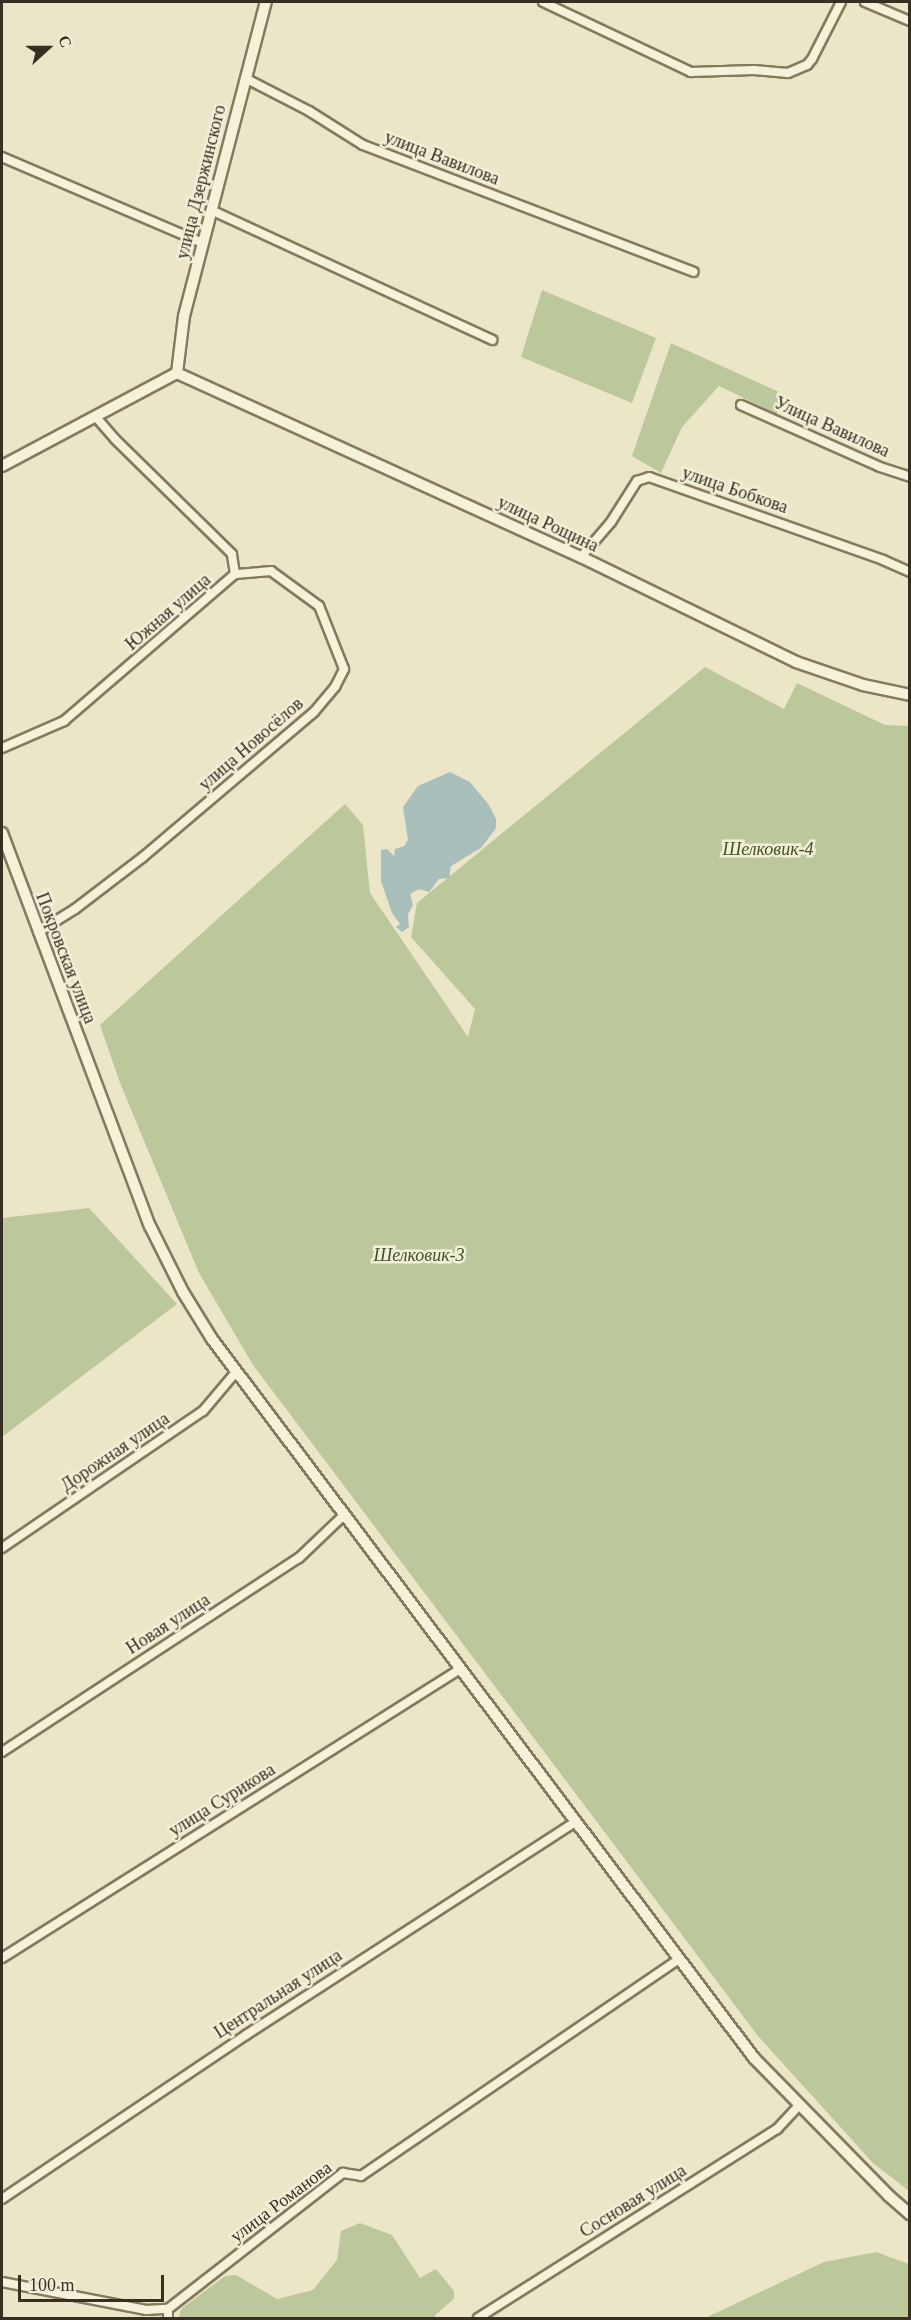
<!DOCTYPE html>
<html>
<head>
<meta charset="utf-8">
<style>
  body { margin:0 }
  #map { position:relative; width:911px; height:2320px; overflow:hidden; background:#ebe6c8; font-family:Georgia,serif }
  div>[style] { position:absolute }
  .green>* { inset:0; background:#bcc89c }
  .water>* { inset:0; background:#a8bfbc }
  .roads { filter:drop-shadow(2px 0 #85795e) drop-shadow(-2px 0 #85795e) drop-shadow(0 2px #85795e) drop-shadow(0 -2px #85795e) }
  .minor>* { height:8px; margin:-4px; padding:0 4px; transform-origin:4px; border-radius:4px; background:#f6f2da }
  .tertiary>* { height:10px; margin:-5px; padding:0 5px; transform-origin:5px; border-radius:5px; background:#f6f2da }
  span { translate:-50% -50%; white-space:nowrap; text-align:center; line-height:1.15; -webkit-text-stroke:5px #f3efd7; paint-order:stroke }
  .street-label { font-size:18px; color:#372f21 }
  .park-label { font-size:18px; color:#415129; font-style:italic }
  .frame { position:absolute; inset:0; border:3px solid #372f21; pointer-events:none }
  .north { position:absolute; left:18px; top:18px; width:60px; height:60px; -webkit-text-stroke:4px #f3efd7; paint-order:stroke; rotate:69deg; font-size:16px; font-weight:700; line-height:24px; text-align:center; color:#372f21 }
  .north::after { content:''; display:block; margin:auto; width:21px; height:27px; background:#372f21; clip-path:polygon(50% 0,100% 100%,50% 72%,0 100%) }
  .scale { position:absolute; left:18px; top:2275px; width:146px; height:27px; box-sizing:border-box; border:3px solid #372f21; border-top:0; padding-left:8px; font-size:18px; line-height:21px; white-space:nowrap; color:#372f21; -webkit-text-stroke:4px #f3efd7; paint-order:stroke }
</style>
</head>
<body>
<div id="map">
  <div class="green">
    <i style="clip-path:polygon(542px 290px,656px 338px,632px 403px,521px 357px)"></i>
    <i style="clip-path:polygon(671px 343px,779px 392px,777px 414px,719px 386px,682px 427px,661px 473px,632px 456px)"></i>
    <i style="clip-path:polygon(705px 667px,784px 709px,797px 683px,885px 725px,909px 726px,909px 2191px,873px 2163px,758px 2036px,253px 1365px,199px 1273px,120px 1083px,100px 1025px,345px 804px,363px 825px,370px 893px,468px 1037px,475px 1009px,411px 937px,417px 903px)"></i>
    <i style="clip-path:polygon(89px 1208px,177px 1304px,2px 1437px,2px 1218px)"></i>
    <i style="clip-path:polygon(360px 2223px,392px 2235px,420px 2278px,436px 2269px,454px 2291px,454px 2299px,435px 2315px,436px 2318px,179px 2318px,181px 2309px,225px 2276px,236px 2275px,277px 2299px,313px 2290px,337px 2260px,341px 2231px)"></i>
    <i style="clip-path:polygon(876px 2252px,909px 2264px,909px 2318px,705px 2318px,824px 2262px)"></i>
  </div>
  <div class="water">
    <i style="clip-path:polygon(450px 772px,470px 782px,489px 805px,496px 819px,496px 828px,481px 848px,451px 866px,449px 878px,439px 879px,429px 892px,419px 889px,410px 894px,413px 905px,408px 914px,409px 927px,402px 932px,396px 927px,400px 924px,392px 913px,381px 881px,381px 850px,387px 849px,394px 856px,395px 849px,404px 846px,408px 840px,403px 807px,418px 786px)"></i>
  </div>
  <div class="roads">
    <div class="minor">
      <i style="left:543px;top:2px;width:164px;rotate:25.3deg"></i>
      <i style="left:691px;top:72px;width:63px;rotate:-1.8deg"></i>
      <i style="left:754px;top:70px;width:34px;rotate:5deg"></i>
      <i style="left:788px;top:73px;width:21px;rotate:-23deg"></i>
      <i style="left:807px;top:65px;width:8px;rotate:-50deg"></i>
      <i style="left:812px;top:59px;width:64px;rotate:-63deg"></i>
      <i style="left:865px;top:2px;width:49px;rotate:22.9deg"></i>
      <i style="left:245px;top:78px;width:72px;rotate:27.3deg"></i>
      <i style="left:309px;top:111px;width:64px;rotate:32.2deg"></i>
      <i style="left:363px;top:145px;width:354px;rotate:21deg"></i>
      <i style="left:2px;top:157px;width:219px;rotate:23.2deg"></i>
      <i style="left:211px;top:210px;width:310px;rotate:24.8deg"></i>
      <i style="left:741px;top:405px;width:152px;rotate:24deg"></i>
      <i style="left:880px;top:467px;width:32px;rotate:18deg"></i>
      <i style="left:581px;top:557px;width:46px;rotate:-49.4deg"></i>
      <i style="left:611px;top:522px;width:49px;rotate:-57.6deg"></i>
      <i style="left:637px;top:481px;width:13px;rotate:-18deg"></i>
      <i style="left:649px;top:477px;width:248px;rotate:19.5deg"></i>
      <i style="left:883px;top:560px;width:30px;rotate:24deg"></i>
      <i style="left:2px;top:748px;width:68px;rotate:-23.5deg"></i>
      <i style="left:64px;top:721px;width:225px;rotate:-40.7deg"></i>
      <i style="left:235px;top:574px;width:20px;rotate:-99deg"></i>
      <i style="left:232px;top:554px;width:164px;rotate:-135.5deg"></i>
      <i style="left:115px;top:439px;width:30px;rotate:-131deg"></i>
      <i style="left:38px;top:932px;width:44px;rotate:-31.9deg"></i>
      <i style="left:75px;top:909px;width:86px;rotate:-37.4deg"></i>
      <i style="left:143px;top:857px;width:224px;rotate:-40.3deg"></i>
      <i style="left:314px;top:712px;width:33px;rotate:-50deg"></i>
      <i style="left:335px;top:687px;width:20px;rotate:-63deg"></i>
      <i style="left:344px;top:669px;width:68px;rotate:-111.6deg"></i>
      <i style="left:319px;top:606px;width:59px;rotate:-143.9deg"></i>
      <i style="left:271px;top:571px;width:36px;rotate:175deg"></i>
      <i style="left:2px;top:1548px;width:243px;rotate:-34.3deg"></i>
      <i style="left:203px;top:1411px;width:51px;rotate:-49.8deg"></i>
      <i style="left:2px;top:1752px;width:355px;rotate:-33.2deg"></i>
      <i style="left:299px;top:1558px;width:62px;rotate:-43.7deg"></i>
      <i style="left:2px;top:1958px;width:542px;rotate:-32.25deg"></i>
      <i style="left:2px;top:2199px;width:294px;rotate:-33.9deg"></i>
      <i style="left:246px;top:2035px;width:392px;rotate:-32.9deg"></i>
      <i style="left:2px;top:2282px;width:147px;rotate:11deg"></i>
      <i style="left:146px;top:2310px;width:22px;rotate:-3deg"></i>
      <i style="left:168px;top:2309px;width:222px;rotate:-37.9deg"></i>
      <i style="left:343px;top:2173px;width:18px;rotate:9deg"></i>
      <i style="left:361px;top:2176px;width:385px;rotate:-34.3deg"></i>
      <i style="left:168px;top:2318px;width:9px;rotate:-90deg"></i>
      <i style="left:478px;top:2318px;width:354px;rotate:-32.3deg"></i>
      <i style="left:777px;top:2129px;width:33px;rotate:-47deg"></i>
    </div>
    <div class="tertiary">
      <i style="left:177px;top:373px;width:444px;rotate:24.5deg"></i>
      <i style="left:581px;top:557px;width:239px;rotate:26deg"></i>
      <i style="left:796px;top:662px;width:71px;rotate:18.9deg"></i>
      <i style="left:863px;top:685px;width:48px;rotate:12deg"></i>
      <i style="left:177px;top:373px;width:57px;rotate:-83deg"></i>
      <i style="left:184px;top:316px;width:325px;rotate:-75.4deg"></i>
      <i style="left:2px;top:466px;width:198px;rotate:-28deg"></i>
      <i style="left:2px;top:833px;width:420px;rotate:69.4deg"></i>
      <i style="left:150px;top:1226px;width:74px;rotate:63.4deg"></i>
      <i style="left:183px;top:1292px;width:55px;rotate:58.3deg"></i>
      <i style="left:212px;top:1339px;width:900px;rotate:52.99deg"></i>
      <i style="left:754px;top:2058px;width:193px;rotate:45.6deg"></i>
      <i style="left:889px;top:2196px;width:28px;rotate:41deg"></i>
    </div>
  </div>
  <div class="street-label">
    <span style="left:442px;top:158px;rotate:21deg">улица Вавилова</span>
    <span style="left:201px;top:182px;rotate:-76deg">улица Дзержинского</span>
    <span style="left:832px;top:427px;rotate:24deg">Улица Вавилова</span>
    <span style="left:735px;top:490px;rotate:19deg">улица Бобкова</span>
    <span style="left:548px;top:524px;rotate:25deg">улица Рощина</span>
    <span style="left:168px;top:612px;rotate:-41deg">Южная улица</span>
    <span style="left:251px;top:744px;rotate:-41deg">улица Новосёлов</span>
    <span style="left:66px;top:958px;rotate:69deg">Покровская улица</span>
    <span style="left:115px;top:1452px;rotate:-34deg">Дорожная улица</span>
    <span style="left:168px;top:1624px;rotate:-33deg">Новая улица</span>
    <span style="left:222px;top:1800px;rotate:-32deg">улица Сурикова</span>
    <span style="left:278px;top:1994px;rotate:-33deg">Центральная улица</span>
    <span style="left:633px;top:2201px;rotate:-32deg">Сосновая улица</span>
    <span style="left:281px;top:2202px;rotate:-37deg">улица Романова</span>
  </div>
  <div class="park-label">
    <span style="left:768px;top:849px">Шелковик-4</span>
    <span style="left:419px;top:1255px">Шелковик-3</span>
  </div>
  <div class="frame"></div>
  <div class="north">С</div>
  <div class="scale">100 m</div>
</div>
</body>
</html>
